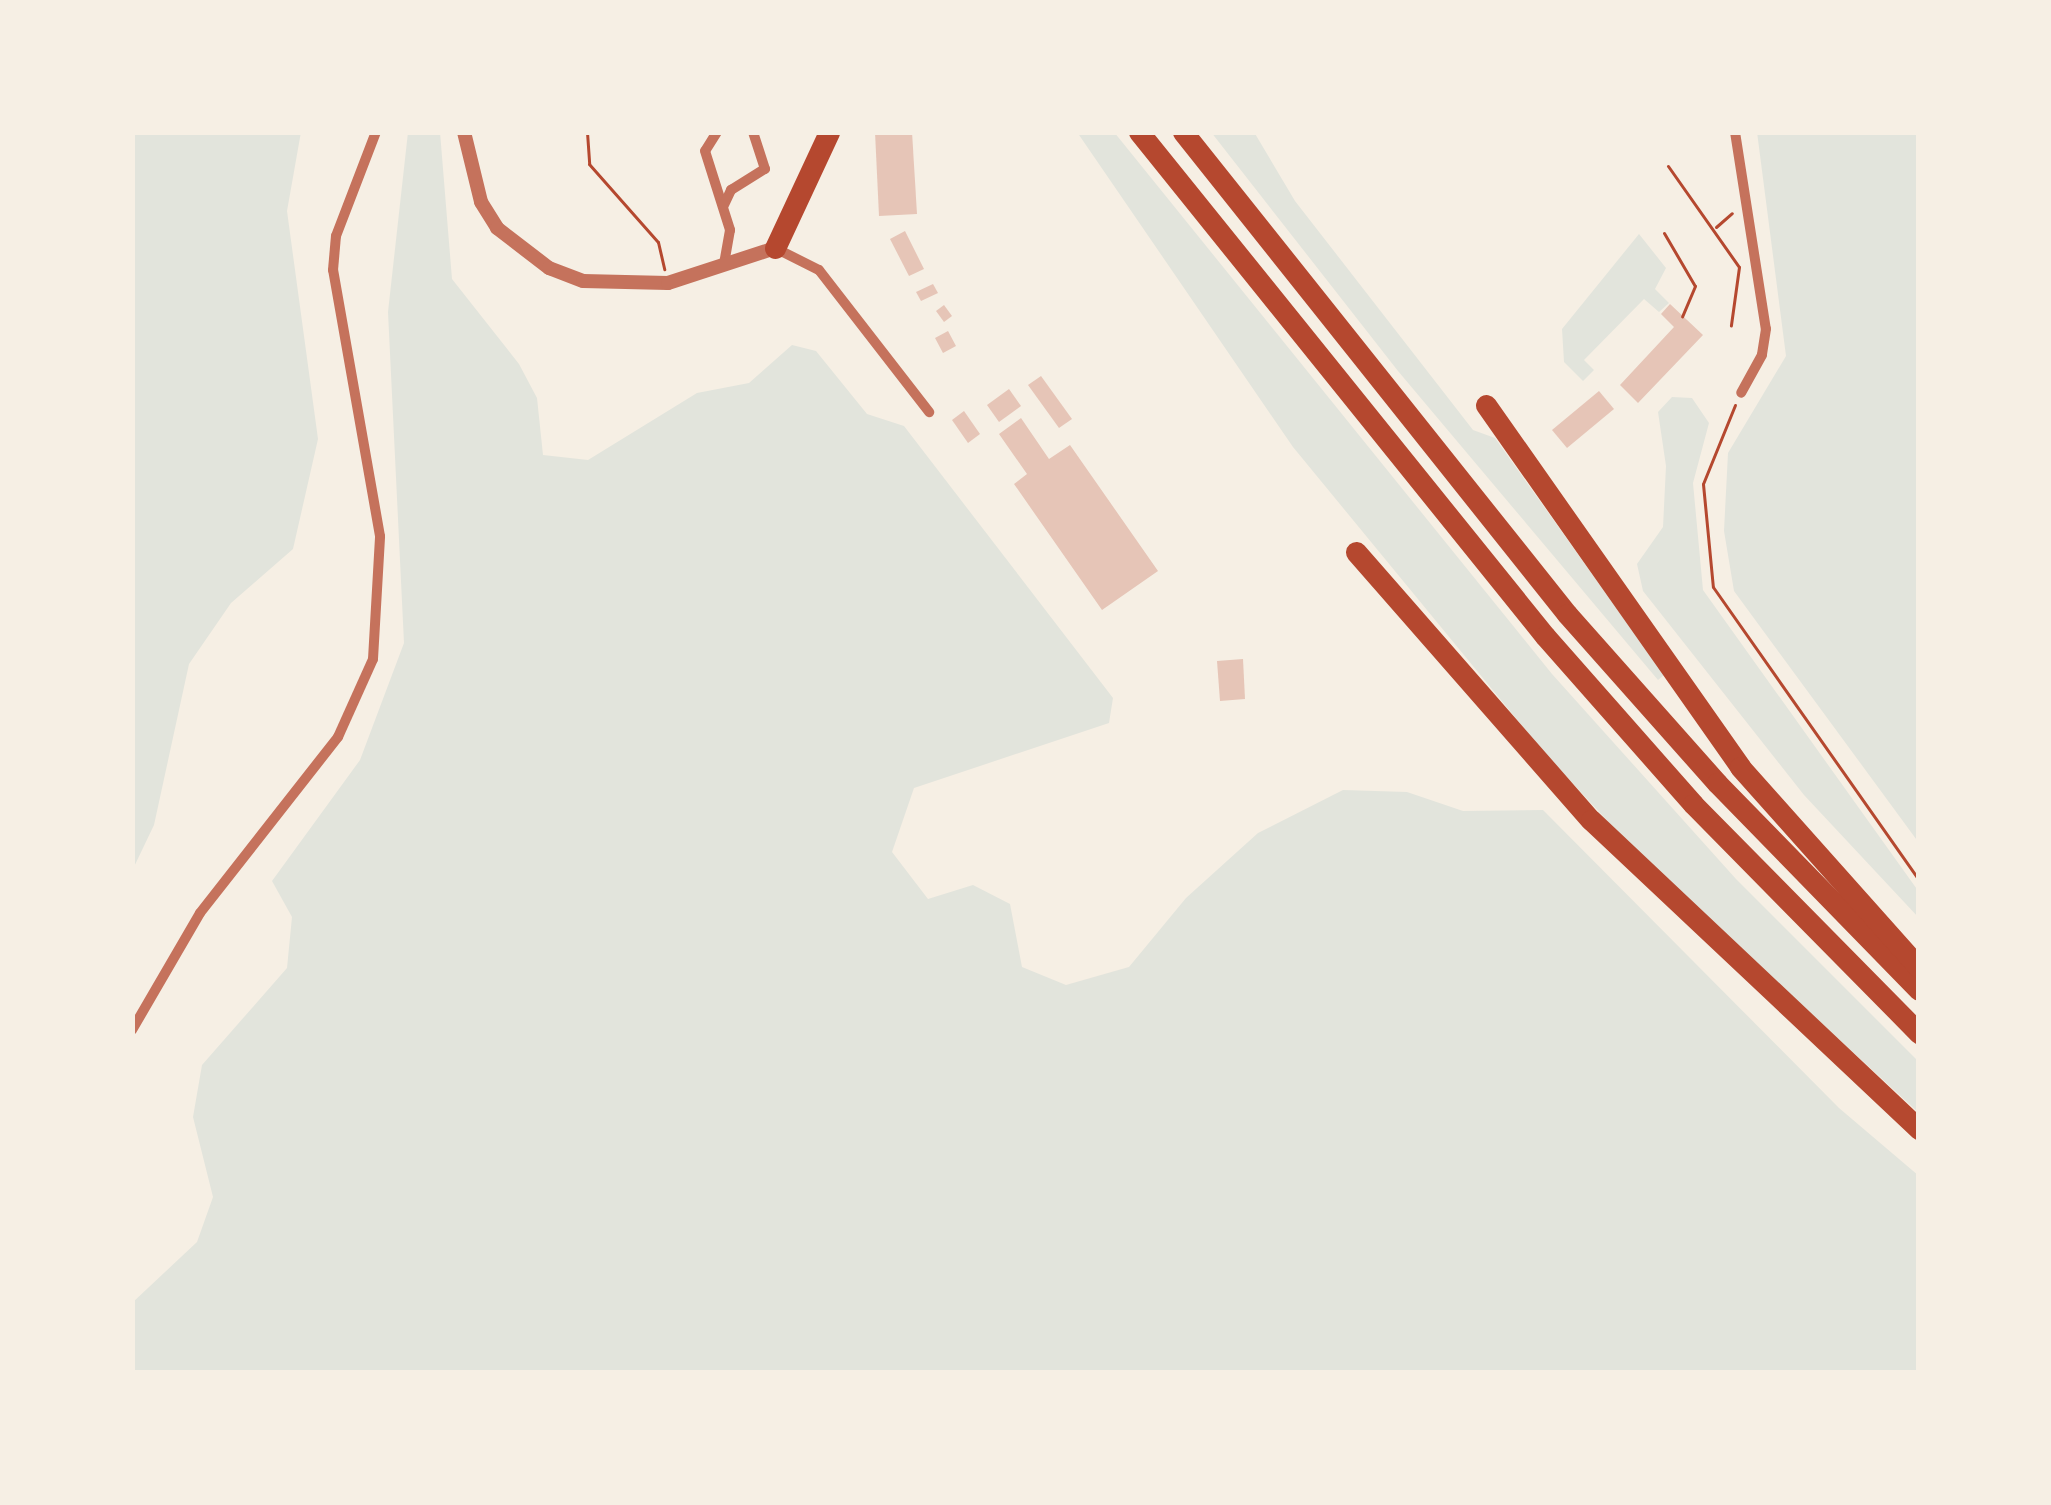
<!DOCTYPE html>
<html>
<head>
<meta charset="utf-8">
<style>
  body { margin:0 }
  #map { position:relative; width:2051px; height:1505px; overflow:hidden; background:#f6efe4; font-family:Signika,sans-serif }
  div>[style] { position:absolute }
  .green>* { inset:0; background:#e2e4dc }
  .building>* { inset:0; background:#e6c5b7 }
  .path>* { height:3px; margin:-1.5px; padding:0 1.5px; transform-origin:1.5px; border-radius:1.5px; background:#b5482f }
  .minor>* { height:10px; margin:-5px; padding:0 5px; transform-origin:5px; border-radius:5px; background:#c5725c }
  .tertiary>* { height:14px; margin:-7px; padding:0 7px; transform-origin:7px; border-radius:7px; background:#c5725c }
  .motorway>* { height:21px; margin:-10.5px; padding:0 10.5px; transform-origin:10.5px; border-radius:10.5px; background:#b5482f }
  span { translate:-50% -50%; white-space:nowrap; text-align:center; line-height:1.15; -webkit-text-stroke:10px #f6efe4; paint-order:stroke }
  .frame { position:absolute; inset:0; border:135px solid #f6efe4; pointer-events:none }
</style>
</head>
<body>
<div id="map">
  <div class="green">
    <i style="clip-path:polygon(132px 132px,301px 132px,287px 211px,318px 439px,293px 549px,231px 603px,189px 664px,154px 825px,132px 871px)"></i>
    <i style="clip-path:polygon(408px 132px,440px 132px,452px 279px,519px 364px,537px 398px,543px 455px,588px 460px,697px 393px,749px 383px,792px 345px,816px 351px,867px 414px,904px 426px,1113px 698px,1109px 723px,914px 788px,892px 852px,928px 899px,973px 885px,1010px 904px,1022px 967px,1066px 985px,1129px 967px,1186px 898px,1258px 833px,1343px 790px,1407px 792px,1463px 811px,1543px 810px,1839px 1108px,1919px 1176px,1919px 1373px,132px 1373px,132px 1303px,197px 1242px,213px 1197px,193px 1117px,202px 1065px,287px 968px,292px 917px,272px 881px,360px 760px,404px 643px,388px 312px)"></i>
    <i style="clip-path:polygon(1077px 132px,1114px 132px,1552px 674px,1736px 879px,1919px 1062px,1919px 1113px,1638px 854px,1542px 750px,1293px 447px)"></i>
    <i style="clip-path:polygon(1211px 132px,1254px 132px,1295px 201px,1473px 430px,1495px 438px,1664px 675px,1658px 680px,1398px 371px)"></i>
    <i style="clip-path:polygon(1757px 132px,1919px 132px,1919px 843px,1734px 591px,1724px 531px,1728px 453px,1786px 356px)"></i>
    <i style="clip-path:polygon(1639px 234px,1666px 268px,1655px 289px,1669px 303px,1659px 312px,1644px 299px,1584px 360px,1594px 370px,1583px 381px,1564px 362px,1562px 329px)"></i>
    <i style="clip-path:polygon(1672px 397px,1692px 398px,1709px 423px,1693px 483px,1703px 590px,1919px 892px,1919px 918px,1804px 795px,1643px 591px,1637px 564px,1663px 527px,1666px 466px,1658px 412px)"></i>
  </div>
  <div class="building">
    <i style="clip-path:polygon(875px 132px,912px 132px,917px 214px,879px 216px)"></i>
    <i style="clip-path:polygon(905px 231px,924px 269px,909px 276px,890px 239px)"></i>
    <i style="clip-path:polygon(933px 284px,938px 293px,921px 301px,916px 292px)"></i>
    <i style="clip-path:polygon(1670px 304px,1703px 335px,1638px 403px,1620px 385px,1674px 327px,1661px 314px)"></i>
    <i style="clip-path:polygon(944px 305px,952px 316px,944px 322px,936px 311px)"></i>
    <i style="clip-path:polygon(948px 331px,956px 346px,943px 353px,935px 338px)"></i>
    <i style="clip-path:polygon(1041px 376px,1072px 419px,1059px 428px,1028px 385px)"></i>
    <i style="clip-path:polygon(1009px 389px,1021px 406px,999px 422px,987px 405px)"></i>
    <i style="clip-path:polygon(1599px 391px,1614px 409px,1567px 448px,1552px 430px)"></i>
    <i style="clip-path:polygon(964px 411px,980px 434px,968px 443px,952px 420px)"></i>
    <i style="clip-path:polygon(1021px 418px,1049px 459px,1070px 445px,1158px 571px,1102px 610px,1014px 484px,1027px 474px,999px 434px)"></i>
    <i style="clip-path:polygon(1243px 659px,1245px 699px,1220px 701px,1217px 661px)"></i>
  </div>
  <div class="path">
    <i style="left:587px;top:132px;width:32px;rotate:86deg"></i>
    <i style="left:589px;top:164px;width:104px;rotate:48.5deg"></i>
    <i style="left:658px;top:242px;width:28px;rotate:77deg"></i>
    <i style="left:1668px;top:166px;width:123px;rotate:54.9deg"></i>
    <i style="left:1739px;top:267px;width:59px;rotate:97.9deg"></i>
    <i style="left:1716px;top:227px;width:21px;rotate:-41deg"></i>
    <i style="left:1664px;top:233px;width:61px;rotate:59.7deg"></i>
    <i style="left:1695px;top:286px;width:33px;rotate:113deg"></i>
    <i style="left:1735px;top:405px;width:85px;rotate:112.1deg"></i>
    <i style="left:1703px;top:484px;width:103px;rotate:84.5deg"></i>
    <i style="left:1713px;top:587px;width:358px;rotate:54.9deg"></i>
  </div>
  <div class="minor">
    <i style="left:717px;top:132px;width:22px;rotate:122deg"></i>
    <i style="left:705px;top:151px;width:83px;rotate:72.4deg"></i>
    <i style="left:730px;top:230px;width:35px;rotate:100deg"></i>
    <i style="left:1735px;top:132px;width:199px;rotate:81.1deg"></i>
    <i style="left:1766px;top:329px;width:26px;rotate:99deg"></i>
    <i style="left:1762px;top:355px;width:43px;rotate:118.9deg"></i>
    <i style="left:724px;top:205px;width:17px;rotate:-65deg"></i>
    <i style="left:731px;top:190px;width:40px;rotate:-32deg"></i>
    <i style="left:765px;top:169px;width:39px;rotate:-108deg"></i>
    <i style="left:775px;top:248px;width:49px;rotate:26.6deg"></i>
    <i style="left:819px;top:270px;width:180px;rotate:52.2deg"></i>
    <i style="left:132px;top:1030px;width:135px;rotate:-59.8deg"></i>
    <i style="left:200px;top:913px;width:224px;rotate:-51.9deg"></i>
    <i style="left:338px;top:737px;width:85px;rotate:-65.8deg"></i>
    <i style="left:373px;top:659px;width:123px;rotate:-86.7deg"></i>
    <i style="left:380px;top:536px;width:270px;rotate:-100deg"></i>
    <i style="left:333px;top:270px;width:34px;rotate:-85deg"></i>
    <i style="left:336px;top:236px;width:111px;rotate:-69deg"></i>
  </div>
  <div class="tertiary">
    <i style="left:464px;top:132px;width:72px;rotate:76.3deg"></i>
    <i style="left:481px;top:202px;width:31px;rotate:58deg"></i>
    <i style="left:497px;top:228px;width:66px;rotate:37.6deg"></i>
    <i style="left:549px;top:268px;width:36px;rotate:21deg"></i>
    <i style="left:583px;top:281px;width:85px;rotate:1.3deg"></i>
    <i style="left:668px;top:283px;width:113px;rotate:-18.1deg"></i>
  </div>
  <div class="motorway">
    <i style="left:1139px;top:132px;width:647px;rotate:51.15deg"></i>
    <i style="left:1545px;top:636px;width:224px;rotate:48.6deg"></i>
    <i style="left:1693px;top:804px;width:322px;rotate:45.4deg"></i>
    <i style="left:1183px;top:132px;width:616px;rotate:51.46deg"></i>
    <i style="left:1567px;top:614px;width:226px;rotate:48.4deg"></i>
    <i style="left:1717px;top:783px;width:289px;rotate:45.7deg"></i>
    <i style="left:775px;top:248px;width:128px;rotate:-65deg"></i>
    <i style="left:1486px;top:405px;width:442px;rotate:54.9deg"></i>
    <i style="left:1740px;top:767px;width:269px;rotate:48.3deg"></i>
    <i style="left:1356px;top:552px;width:356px;rotate:48.8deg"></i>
    <i style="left:1591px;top:820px;width:451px;rotate:43.3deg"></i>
  </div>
  <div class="frame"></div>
</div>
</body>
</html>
